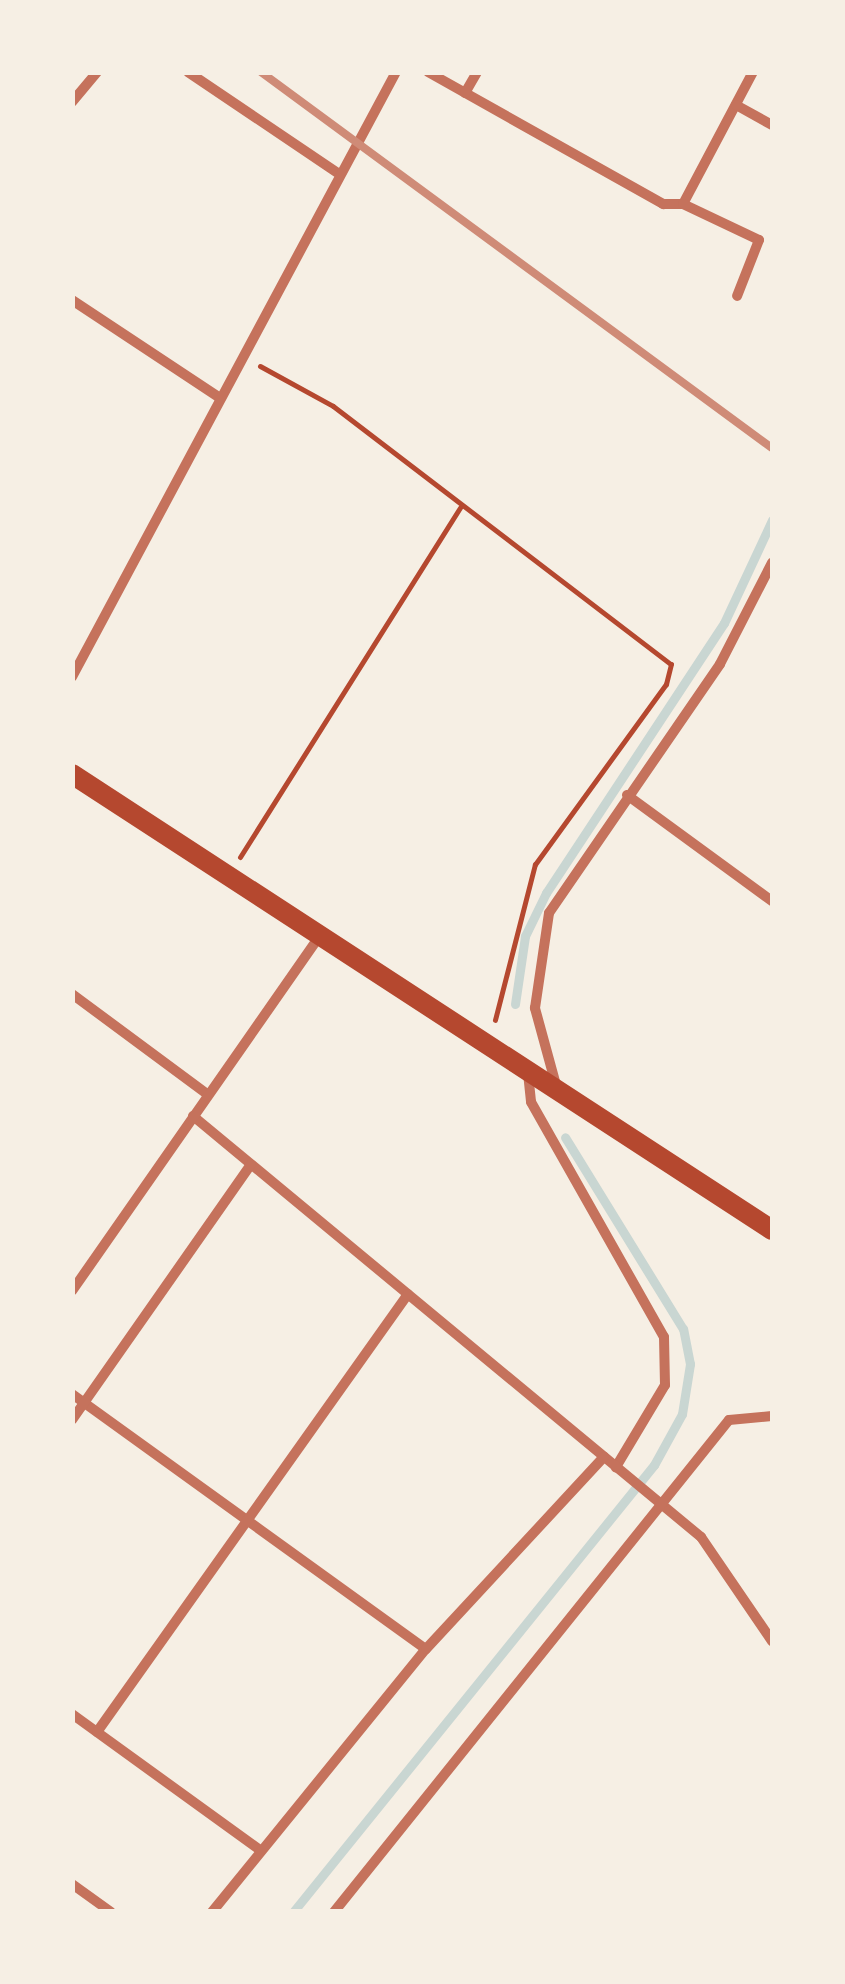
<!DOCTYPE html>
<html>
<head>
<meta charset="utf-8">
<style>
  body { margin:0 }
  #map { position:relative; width:845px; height:1984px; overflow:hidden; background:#f6efe4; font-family:Georgia,serif }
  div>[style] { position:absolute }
  .stream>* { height:9px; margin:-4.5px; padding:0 4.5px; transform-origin:4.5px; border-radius:4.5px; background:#c9d6d2 }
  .path>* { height:5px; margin:-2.5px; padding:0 2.5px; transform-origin:2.5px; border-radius:2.5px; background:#b5482f }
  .minor>* { height:10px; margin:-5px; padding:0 5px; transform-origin:5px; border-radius:5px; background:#c5725c }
  .secondary>* { height:20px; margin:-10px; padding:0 10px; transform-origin:10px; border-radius:10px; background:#b5482f }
  .rail>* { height:8px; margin:-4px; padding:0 4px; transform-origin:4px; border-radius:4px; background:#cf8b77 }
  span { translate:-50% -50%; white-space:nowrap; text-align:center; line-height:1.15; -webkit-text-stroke:10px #f6efe4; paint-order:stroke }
  .frame { position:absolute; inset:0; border:75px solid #f6efe4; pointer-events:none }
</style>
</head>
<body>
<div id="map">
  <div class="stream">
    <i style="left:515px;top:1004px;width:69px;rotate:-81.6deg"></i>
    <i style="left:525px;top:936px;width:48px;rotate:-64deg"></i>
    <i style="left:546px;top:893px;width:323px;rotate:-56.6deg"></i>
    <i style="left:724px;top:623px;width:114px;rotate:-65deg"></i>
    <i style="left:293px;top:1912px;width:575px;rotate:-51.08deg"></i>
    <i style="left:654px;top:1465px;width:58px;rotate:-61.2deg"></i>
    <i style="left:682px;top:1414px;width:51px;rotate:-80.9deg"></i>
    <i style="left:690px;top:1364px;width:36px;rotate:-101deg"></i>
    <i style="left:683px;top:1329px;width:225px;rotate:-121.6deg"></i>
  </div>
  <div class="path">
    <i style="left:260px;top:366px;width:83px;rotate:28.7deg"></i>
    <i style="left:333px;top:406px;width:425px;rotate:37.4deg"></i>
    <i style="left:671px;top:664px;width:21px;rotate:104deg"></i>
    <i style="left:666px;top:684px;width:223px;rotate:126deg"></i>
    <i style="left:535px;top:864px;width:161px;rotate:104.4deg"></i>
    <i style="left:240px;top:857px;width:413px;rotate:-57.8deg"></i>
  </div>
  <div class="minor">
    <i style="left:188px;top:72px;width:179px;rotate:34deg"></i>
    <i style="left:428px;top:72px;width:270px;rotate:29.3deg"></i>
    <i style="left:663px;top:204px;width:20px"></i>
    <i style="left:683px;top:204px;width:149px;rotate:-62.1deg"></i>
    <i style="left:465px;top:93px;width:24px;rotate:-60deg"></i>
    <i style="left:72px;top:102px;width:39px;rotate:-50deg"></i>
    <i style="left:736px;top:105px;width:41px;rotate:29.1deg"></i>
    <i style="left:683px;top:204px;width:84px;rotate:25.3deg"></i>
    <i style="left:759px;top:240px;width:60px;rotate:111.4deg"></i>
    <i style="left:72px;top:300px;width:178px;rotate:33.5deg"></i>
    <i style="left:72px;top:677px;width:686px;rotate:-61.83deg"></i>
    <i style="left:627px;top:795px;width:180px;rotate:36.2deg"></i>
    <i style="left:72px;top:994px;width:168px;rotate:36.5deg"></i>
    <i style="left:528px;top:1073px;width:29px;rotate:84deg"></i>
    <i style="left:531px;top:1102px;width:270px;rotate:60.5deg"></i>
    <i style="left:664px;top:1337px;width:48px;rotate:88.8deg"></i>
    <i style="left:665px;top:1385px;width:96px;rotate:120.9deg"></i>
    <i style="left:556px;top:1085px;width:80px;rotate:-105.3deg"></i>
    <i style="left:535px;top:1008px;width:96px;rotate:-81.6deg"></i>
    <i style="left:549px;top:913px;width:302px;rotate:-55.5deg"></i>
    <i style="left:720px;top:664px;width:114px;rotate:-62.8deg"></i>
    <i style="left:193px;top:1116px;width:660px;rotate:39.65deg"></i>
    <i style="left:701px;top:1537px;width:126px;rotate:55.7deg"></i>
    <i style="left:72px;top:1291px;width:432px;rotate:-55.1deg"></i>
    <i style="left:72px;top:1394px;width:436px;rotate:35.8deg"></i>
    <i style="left:72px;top:1420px;width:312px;rotate:-55deg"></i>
    <i style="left:72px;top:1714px;width:233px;rotate:35.9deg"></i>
    <i style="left:97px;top:1732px;width:537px;rotate:-54.62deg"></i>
    <i style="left:72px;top:1884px;width:48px;rotate:35.7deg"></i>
    <i style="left:212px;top:1912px;width:339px;rotate:-50.9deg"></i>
    <i style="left:426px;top:1649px;width:262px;rotate:-47.2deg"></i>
    <i style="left:334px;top:1912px;width:631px;rotate:-51.24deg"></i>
    <i style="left:729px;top:1420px;width:43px;rotate:-5.3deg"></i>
  </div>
  <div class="secondary">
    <i style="left:72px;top:774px;width:835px;rotate:33.08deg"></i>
  </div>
  <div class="rail">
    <i style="left:261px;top:72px;width:634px;rotate:36.35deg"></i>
  </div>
  <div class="frame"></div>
</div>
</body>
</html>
